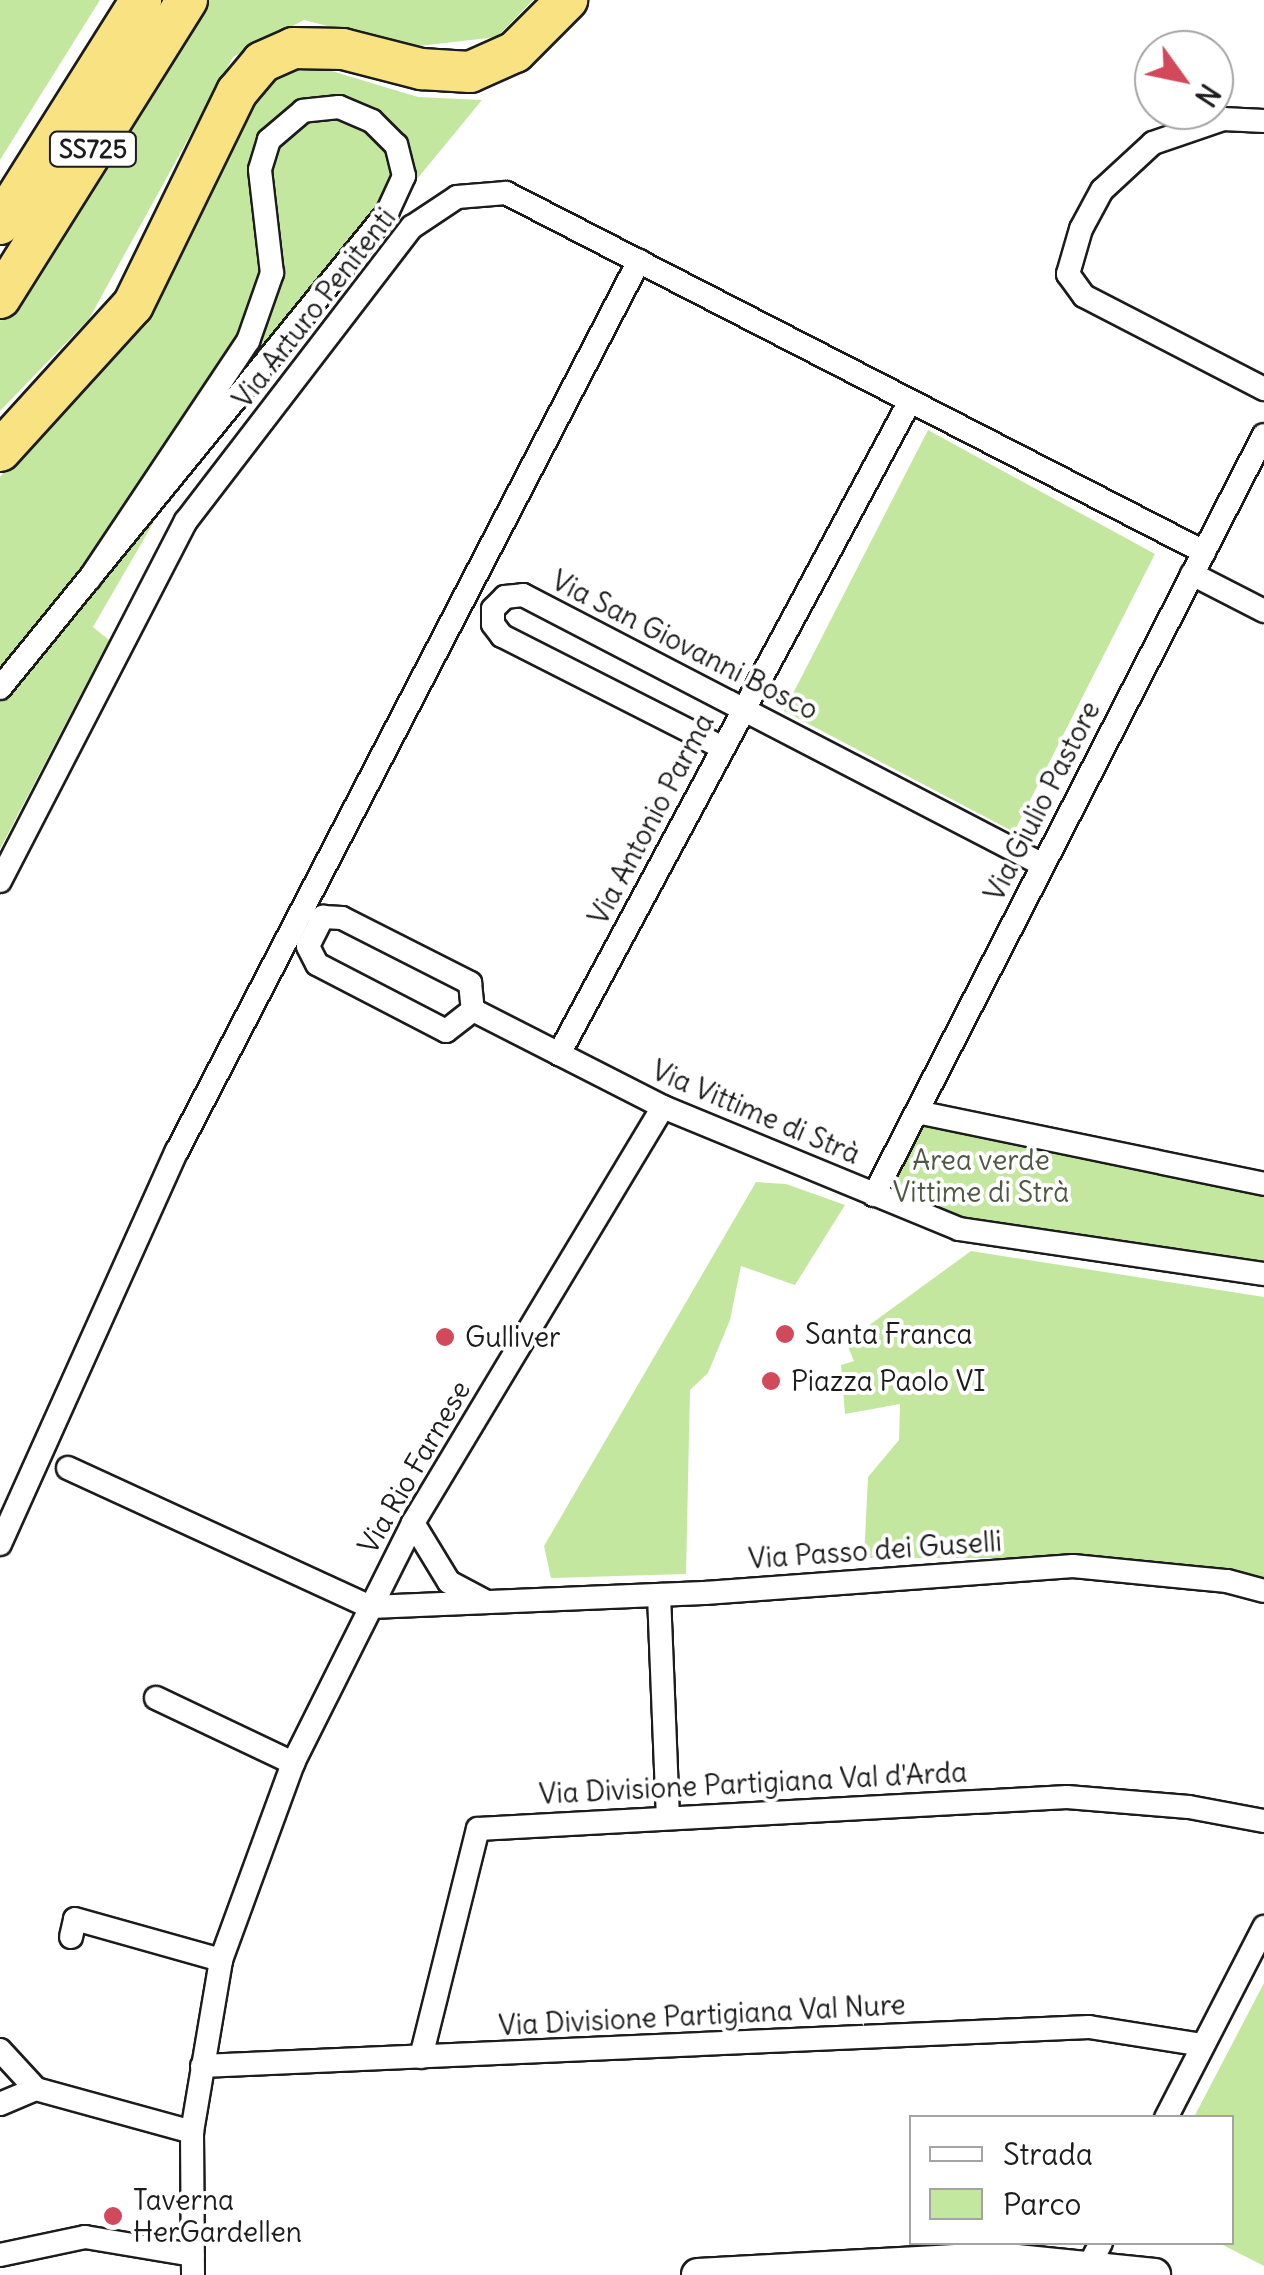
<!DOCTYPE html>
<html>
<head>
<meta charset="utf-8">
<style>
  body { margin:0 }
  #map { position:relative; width:1264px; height:2275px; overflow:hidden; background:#fff; font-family:Delius,sans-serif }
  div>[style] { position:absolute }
  .green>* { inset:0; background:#c4e7a0 }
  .roads { filter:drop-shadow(2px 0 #1c1c1c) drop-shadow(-2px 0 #1c1c1c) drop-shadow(0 2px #1c1c1c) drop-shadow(0 -2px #1c1c1c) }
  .street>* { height:22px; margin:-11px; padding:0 11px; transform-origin:11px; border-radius:11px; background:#fff }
  .secondary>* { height:32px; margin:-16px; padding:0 16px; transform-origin:16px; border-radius:16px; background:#fff }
  .highway>* { height:40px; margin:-20px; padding:0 20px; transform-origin:20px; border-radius:20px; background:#f8e281 }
  .dots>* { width:28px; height:28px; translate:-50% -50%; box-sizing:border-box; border:5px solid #fff; border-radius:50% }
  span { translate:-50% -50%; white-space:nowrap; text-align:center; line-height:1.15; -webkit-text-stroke:8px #fff; paint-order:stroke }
  .shield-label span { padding:2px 8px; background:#fff; border:2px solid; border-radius:8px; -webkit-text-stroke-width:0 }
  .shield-label { font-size:25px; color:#1c1c1c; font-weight:700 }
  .street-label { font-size:28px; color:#1c1c1c }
  .park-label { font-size:28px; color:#4e5944 }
  .poi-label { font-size:28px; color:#1c1c1c }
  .left { translate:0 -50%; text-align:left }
  .legend { position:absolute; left:909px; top:2115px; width:325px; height:130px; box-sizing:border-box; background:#fff; border:2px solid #a4a4a4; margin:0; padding:12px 18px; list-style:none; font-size:30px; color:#1c1c1c }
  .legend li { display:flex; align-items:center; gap:20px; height:50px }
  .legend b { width:50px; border:2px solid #a4a4a4 }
  .north { position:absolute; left:1134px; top:30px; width:100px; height:100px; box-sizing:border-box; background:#fff; border:2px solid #a4a4a4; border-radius:50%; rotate:123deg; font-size:28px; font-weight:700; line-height:40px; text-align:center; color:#1c1c1c }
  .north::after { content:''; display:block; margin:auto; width:35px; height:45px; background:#d1495b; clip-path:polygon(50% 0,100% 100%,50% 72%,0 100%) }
</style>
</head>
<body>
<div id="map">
  <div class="green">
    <i style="clip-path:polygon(0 0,100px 0,0 160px)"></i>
    <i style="clip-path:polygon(203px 0,533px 0,497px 37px,410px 47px,304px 20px,233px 57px,89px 319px,0 411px,0 321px)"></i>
    <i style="clip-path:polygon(266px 60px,325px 69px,418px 97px,482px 100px,199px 444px,93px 627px,109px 640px,0 849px,0 477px,133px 305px)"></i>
    <i style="clip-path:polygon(928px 430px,1155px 554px,1014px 832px,784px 711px)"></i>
    <i style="clip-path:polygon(922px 1121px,1264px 1188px,1264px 1264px,961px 1217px,893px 1182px)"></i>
    <i style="clip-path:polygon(756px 1182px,786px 1184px,845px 1205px,795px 1285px,741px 1266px,730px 1320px,708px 1373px,690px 1390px,686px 1574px,551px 1578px,544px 1546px)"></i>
    <i style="clip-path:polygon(971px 1251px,1264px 1297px,1264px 1580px,1081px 1558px,864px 1558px,868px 1477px,899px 1440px,900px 1404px,845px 1414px,841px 1365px,854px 1361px,846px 1342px)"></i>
    <i style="clip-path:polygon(1264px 1983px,1264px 2266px,1219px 2243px,1232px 2242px,1232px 2118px,1194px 2117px)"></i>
  </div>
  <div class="roads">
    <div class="street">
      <i style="left:1264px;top:121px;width:41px;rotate:-177.2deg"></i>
      <i style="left:1223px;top:119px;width:74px;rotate:161.1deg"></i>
      <i style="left:1153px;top:143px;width:69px;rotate:137.3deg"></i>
      <i style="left:1102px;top:190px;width:44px;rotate:118.3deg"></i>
      <i style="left:1081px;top:229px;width:47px;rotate:106.1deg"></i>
      <i style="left:1068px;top:274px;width:27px;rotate:54deg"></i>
      <i style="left:1084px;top:296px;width:203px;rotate:27.3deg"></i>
      <i style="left:1192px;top:574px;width:81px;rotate:27.2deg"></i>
      <i style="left:0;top:688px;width:613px;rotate:-50.83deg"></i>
      <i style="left:387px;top:213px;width:41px;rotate:-65.3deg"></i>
      <i style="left:404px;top:176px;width:32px;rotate:-104deg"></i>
      <i style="left:396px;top:145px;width:34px;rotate:-135deg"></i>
      <i style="left:372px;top:121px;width:36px;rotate:-157deg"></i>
      <i style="left:339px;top:107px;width:36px;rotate:174deg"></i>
      <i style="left:303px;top:111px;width:45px;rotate:139.5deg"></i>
      <i style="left:269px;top:140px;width:31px;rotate:107deg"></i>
      <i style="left:260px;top:170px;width:104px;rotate:83.4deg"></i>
      <i style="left:272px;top:273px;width:72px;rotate:109.4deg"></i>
      <i style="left:248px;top:341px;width:286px;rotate:123.7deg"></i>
      <i style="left:723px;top:748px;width:248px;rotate:-153.1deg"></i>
      <i style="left:502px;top:636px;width:15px;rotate:-127deg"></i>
      <i style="left:493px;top:624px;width:15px;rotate:-90deg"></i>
      <i style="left:493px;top:609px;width:17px;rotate:-45deg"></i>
      <i style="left:505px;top:597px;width:18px;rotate:-6deg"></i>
      <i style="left:523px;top:595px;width:586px;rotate:27.44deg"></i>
      <i style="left:0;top:881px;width:405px;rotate:-62.7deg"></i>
      <i style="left:186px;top:521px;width:371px;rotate:-52.5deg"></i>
      <i style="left:412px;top:227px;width:54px;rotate:-33.7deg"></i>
      <i style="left:457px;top:197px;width:49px;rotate:-4.7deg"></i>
      <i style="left:506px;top:193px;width:785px;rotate:27.22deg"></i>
      <i style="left:323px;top:917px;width:19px;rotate:3deg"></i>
      <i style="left:342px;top:918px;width:144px;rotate:26.9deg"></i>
      <i style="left:470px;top:983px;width:27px;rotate:84deg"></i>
      <i style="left:473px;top:1010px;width:34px;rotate:142deg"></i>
      <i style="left:446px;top:1031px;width:145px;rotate:-152.6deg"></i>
      <i style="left:317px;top:964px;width:20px;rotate:-117deg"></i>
      <i style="left:308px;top:946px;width:33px;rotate:-63deg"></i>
      <i style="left:473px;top:1010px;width:213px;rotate:27deg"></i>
      <i style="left:663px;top:1107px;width:320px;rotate:22.4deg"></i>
      <i style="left:959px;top:1229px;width:308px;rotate:8.4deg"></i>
      <i style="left:559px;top:1054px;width:741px;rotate:-61.74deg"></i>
      <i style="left:917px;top:1112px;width:354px;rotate:11.7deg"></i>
      <i style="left:874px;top:1195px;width:854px;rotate:-62.84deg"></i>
      <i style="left:68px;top:1468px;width:332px;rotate:24.7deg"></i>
      <i style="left:370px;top:1607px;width:335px;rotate:-2.4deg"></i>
      <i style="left:705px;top:1593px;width:369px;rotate:-4.2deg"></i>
      <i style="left:1073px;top:1566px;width:155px;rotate:5.6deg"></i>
      <i style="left:1227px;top:1581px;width:38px;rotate:15deg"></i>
      <i style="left:413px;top:1523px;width:69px;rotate:58.6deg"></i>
      <i style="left:449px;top:1582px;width:40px;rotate:28deg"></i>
      <i style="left:0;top:1544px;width:431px;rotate:-65.8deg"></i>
      <i style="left:177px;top:1151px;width:1003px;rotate:-62.57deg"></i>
      <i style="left:659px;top:1595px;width:221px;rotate:87.7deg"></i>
      <i style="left:156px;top:1698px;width:152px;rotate:25.4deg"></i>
      <i style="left:71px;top:1937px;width:18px;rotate:-77deg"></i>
      <i style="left:75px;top:1919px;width:152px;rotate:15.7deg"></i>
      <i style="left:0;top:2050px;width:53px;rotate:47.3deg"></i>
      <i style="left:421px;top:2057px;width:235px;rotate:-76deg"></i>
      <i style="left:478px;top:1829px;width:590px;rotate:-3.11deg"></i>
      <i style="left:1067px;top:1797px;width:122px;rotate:4.7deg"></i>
      <i style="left:1189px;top:1807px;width:76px;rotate:10.6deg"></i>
      <i style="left:202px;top:2066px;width:888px;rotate:-2.52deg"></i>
      <i style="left:1089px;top:2027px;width:115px;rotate:9deg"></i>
      <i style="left:0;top:2104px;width:39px;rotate:-23deg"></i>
      <i style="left:36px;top:2089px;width:162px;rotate:15.4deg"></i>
      <i style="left:1166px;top:2118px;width:215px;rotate:-62.8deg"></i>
      <i style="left:0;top:2255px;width:87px;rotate:-12deg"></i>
      <i style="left:85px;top:2237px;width:109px;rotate:9.5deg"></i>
      <i style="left:1089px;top:2266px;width:27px;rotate:-63deg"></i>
      <i style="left:193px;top:2275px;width:143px;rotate:-90.4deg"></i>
      <i style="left:192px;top:2132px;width:174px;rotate:-80.4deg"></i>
      <i style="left:221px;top:1960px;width:210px;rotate:-69.9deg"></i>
      <i style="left:293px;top:1763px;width:268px;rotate:-63.4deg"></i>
      <i style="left:413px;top:1523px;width:485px;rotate:-59deg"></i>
    </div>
    <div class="secondary">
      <i style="left:698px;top:2275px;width:299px;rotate:-3.1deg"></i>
      <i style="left:997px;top:2259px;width:158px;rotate:5.8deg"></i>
    </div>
    <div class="highway">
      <i style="left:0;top:224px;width:265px;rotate:-57.8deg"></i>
      <i style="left:0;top:298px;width:352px;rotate:-57.9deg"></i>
      <i style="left:0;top:451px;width:197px;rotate:-47.7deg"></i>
      <i style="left:133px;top:305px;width:237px;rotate:-64deg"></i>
      <i style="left:237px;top:92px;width:39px;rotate:-50deg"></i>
      <i style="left:262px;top:62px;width:34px;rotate:-24deg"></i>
      <i style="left:293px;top:48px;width:50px;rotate:1.1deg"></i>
      <i style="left:343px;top:49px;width:81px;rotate:14.4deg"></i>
      <i style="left:421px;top:69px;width:49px;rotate:3.5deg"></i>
      <i style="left:470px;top:72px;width:49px;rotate:-24deg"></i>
      <i style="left:515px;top:52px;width:74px;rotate:-45deg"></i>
    </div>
  </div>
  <div class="dots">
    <i style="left:785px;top:1334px;background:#d1495b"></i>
    <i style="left:445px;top:1337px;background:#d1495b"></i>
    <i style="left:771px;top:1381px;background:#d1495b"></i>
    <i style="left:113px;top:2216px;background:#d1495b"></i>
  </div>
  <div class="shield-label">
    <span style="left:93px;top:149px">SS725</span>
  </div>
  <div class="street-label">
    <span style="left:314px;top:308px;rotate:-52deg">Via Arturo Penitenti</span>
    <span style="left:685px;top:645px;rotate:27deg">Via San Giovanni Bosco</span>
    <span style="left:1042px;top:801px;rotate:-63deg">Via Giulio Pastore</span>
    <span style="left:651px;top:819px;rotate:-62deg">Via Antonio Parma</span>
    <span style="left:756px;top:1112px;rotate:23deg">Via Vittime di Strà</span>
    <span style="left:414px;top:1467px;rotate:-60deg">Via Rio Farnese</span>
    <span style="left:875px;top:1550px;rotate:-4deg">Via Passo dei Guselli</span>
    <span style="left:753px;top:1783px;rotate:-3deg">Via Divisione Partigiana Val d'Arda</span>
    <span style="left:702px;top:2015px;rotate:-3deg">Via Divisione Partigiana Val Nure</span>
  </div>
  <div class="park-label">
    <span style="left:981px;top:1176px">Area verde<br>Vittime di Strà</span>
  </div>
  <div class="poi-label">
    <span class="left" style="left:805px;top:1334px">Santa Franca</span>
    <span class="left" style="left:465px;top:1337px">Gulliver</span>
    <span class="left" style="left:791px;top:1381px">Piazza Paolo VI</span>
    <span class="left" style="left:133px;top:2216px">Taverna<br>HerGardellen</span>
  </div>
  <ul class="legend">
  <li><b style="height:12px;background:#fff"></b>Strada</li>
  <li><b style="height:28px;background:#c4e7a0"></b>Parco</li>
  </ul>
  <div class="north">N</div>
</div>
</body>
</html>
